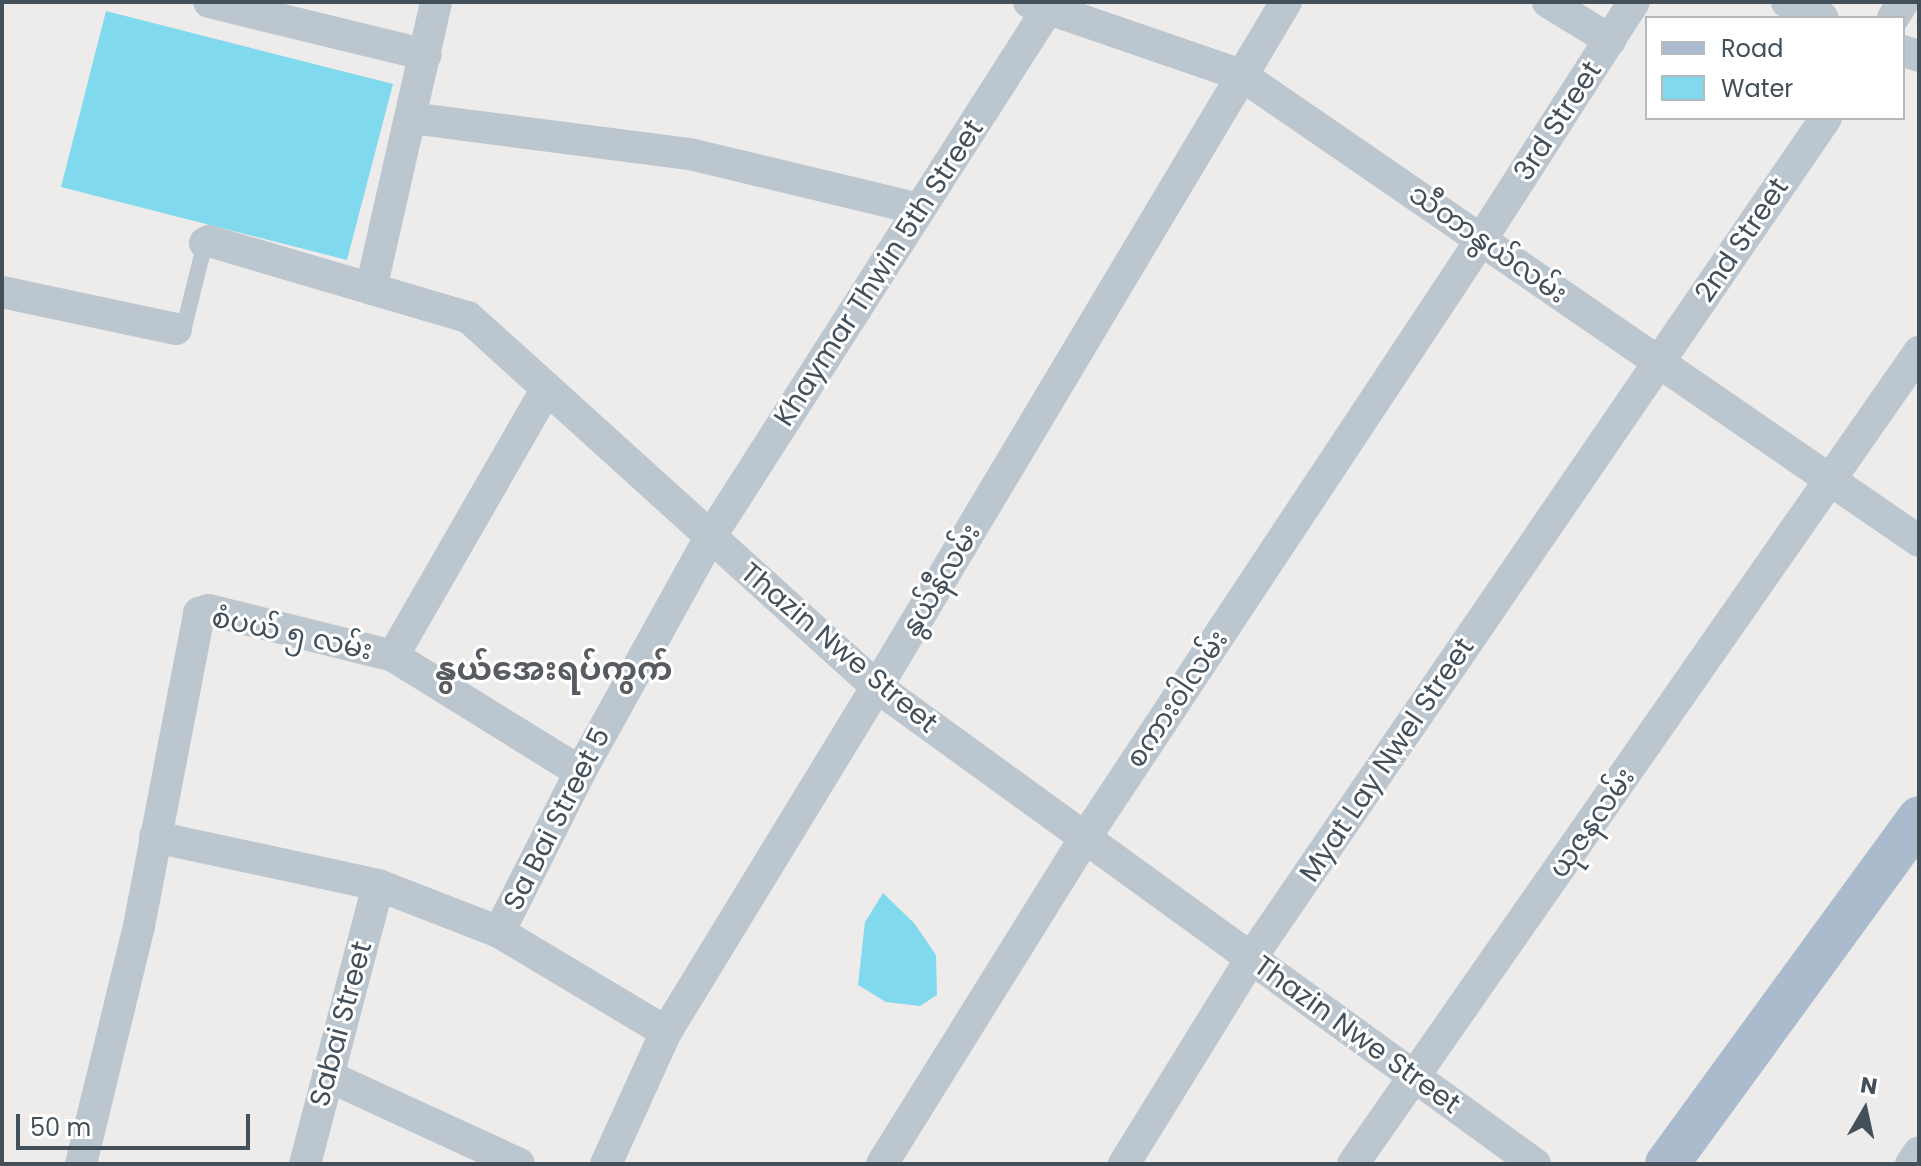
<!DOCTYPE html>
<html>
<head>
<meta charset="utf-8">
<style>
  body { margin:0 }
  #map { position:relative; width:1921px; height:1166px; overflow:hidden; background:#eeebeb; font-family:Poppins,"Noto Sans Myanmar",sans-serif }
  div>[style] { position:absolute }
  .water>* { inset:0; background:#81d9ee }
  .lane>* { height:16px; margin:-8px; padding:0 8px; transform-origin:8px; border-radius:8px; background:#bbc6cf }
  .street>* { height:32px; margin:-16px; padding:0 16px; transform-origin:16px; border-radius:16px; background:#bbc6cf }
  .primary>* { height:44px; margin:-22px; padding:0 22px; transform-origin:22px; border-radius:22px; background:#a9bbcc }
  span { translate:-50% -50%; white-space:nowrap; text-align:center; line-height:1.15; -webkit-text-stroke:6px #fff; paint-order:stroke }
  .street-label { font-size:28px; color:#434f59 }
  .quarter-label { font-size:32px; color:#585c60; font-weight:700 }
  .frame { position:absolute; inset:0; border:4px solid #434f59; pointer-events:none }
  .legend { position:absolute; left:1645px; top:16px; width:260px; height:104px; box-sizing:border-box; background:#fff; border:2px solid #b4b9bd; margin:0; padding:10px 14px; list-style:none; font-size:24px; color:#434f59 }
  .legend li { display:flex; align-items:center; gap:16px; height:40px }
  .legend b { width:40px; border:2px solid #b4b9bd }
  .north { position:absolute; left:1825px; top:1070px; width:80px; height:80px; -webkit-text-stroke:6px #fff; paint-order:stroke; rotate:9deg; font-size:22px; font-weight:700; line-height:32px; text-align:center; color:#434f59 }
  .north::after { content:''; display:block; margin:auto; width:28px; height:36px; background:#434f59; clip-path:polygon(50% 0,100% 100%,50% 72%,0 100%) }
  .scale { position:absolute; left:16px; top:1114px; width:234px; height:36px; box-sizing:border-box; border:4px solid #434f59; border-top:0; padding-left:10px; font-size:24px; line-height:28px; white-space:nowrap; color:#434f59; -webkit-text-stroke:6px #fff; paint-order:stroke }
</style>
</head>
<body>
<div id="map">
  <div class="water">
    <i style="clip-path:polygon(106px 11px,393px 84px,347px 260px,61px 187px)"></i>
    <i style="clip-path:polygon(883px 893px,914px 923px,936px 955px,937px 995px,920px 1006px,886px 1002px,858px 985px,865px 922px)"></i>
  </div>
  <div class="lane">
    <i style="left:176px;top:329px;width:11px;rotate:-34deg"></i>
    <i style="left:185px;top:323px;width:82px;rotate:-76deg"></i>
  </div>
  <div class="street">
    <i style="left:209px;top:2px;width:223px;rotate:13.7deg"></i>
    <i style="left:1029px;top:2px;width:224px;rotate:19deg"></i>
    <i style="left:1241px;top:75px;width:823px;rotate:34.5deg"></i>
    <i style="left:1548px;top:2px;width:73px;rotate:31.5deg"></i>
    <i style="left:1787px;top:2px;width:39px;rotate:24deg"></i>
    <i style="left:1893px;top:18px;width:19px;rotate:-58deg"></i>
    <i style="left:1903px;top:51px;width:17px;rotate:17deg"></i>
    <i style="left:411px;top:118px;width:285px;rotate:7.4deg"></i>
    <i style="left:694px;top:155px;width:231px;rotate:13.5deg"></i>
    <i style="left:205px;top:243px;width:4px;rotate:-27deg"></i>
    <i style="left:209px;top:241px;width:270px;rotate:16.4deg"></i>
    <i style="left:468px;top:317px;width:552px;rotate:42.13deg"></i>
    <i style="left:877px;top:687px;width:813px;rotate:35.94deg"></i>
    <i style="left:371px;top:289px;width:294px;rotate:-77.2deg"></i>
    <i style="left:2px;top:292px;width:178px;rotate:12deg"></i>
    <i style="left:393px;top:656px;width:307px;rotate:-60.1deg"></i>
    <i style="left:155px;top:837px;width:228px;rotate:12.1deg"></i>
    <i style="left:378px;top:885px;width:130px;rotate:21.2deg"></i>
    <i style="left:499px;top:932px;width:195px;rotate:30.9deg"></i>
    <i style="left:499px;top:932px;width:179px;rotate:-63.1deg"></i>
    <i style="left:580px;top:772px;width:266px;rotate:-61deg"></i>
    <i style="left:709px;top:539px;width:631px;rotate:-57.42deg"></i>
    <i style="left:328px;top:1076px;width:210px;rotate:24.7deg"></i>
    <i style="left:81px;top:1164px;width:245px;rotate:-76.3deg"></i>
    <i style="left:139px;top:926px;width:319px;rotate:-79.1deg"></i>
    <i style="left:199px;top:613px;width:10px;rotate:-17deg"></i>
    <i style="left:209px;top:610px;width:190px;rotate:14deg"></i>
    <i style="left:393px;top:656px;width:220px;rotate:31.8deg"></i>
    <i style="left:305px;top:1164px;width:288px;rotate:-75.3deg"></i>
    <i style="left:606px;top:1164px;width:145px;rotate:-65.6deg"></i>
    <i style="left:666px;top:1032px;width:404px;rotate:-58.6deg"></i>
    <i style="left:877px;top:687px;width:798px;rotate:-59.16deg"></i>
    <i style="left:882px;top:1164px;width:384px;rotate:-58.1deg"></i>
    <i style="left:1085px;top:838px;width:717px;rotate:-56.49deg"></i>
    <i style="left:1481px;top:240px;width:283px;rotate:-57.3deg"></i>
    <i style="left:1124px;top:1164px;width:242px;rotate:-58.3deg"></i>
    <i style="left:1251px;top:958px;width:1018px;rotate:-55.61deg"></i>
    <i style="left:1353px;top:1164px;width:990px;rotate:-55.12deg"></i>
    <i style="left:1911px;top:1164px;width:14px;rotate:-56deg"></i>
  </div>
  <div class="primary">
    <i style="left:1667px;top:1164px;width:428px;rotate:-53.9deg"></i>
  </div>
  <div class="street-label">
    <span style="left:1558px;top:121px;rotate:-57deg">3rd Street</span>
    <span style="left:1742px;top:240px;rotate:-56deg">2nd Street</span>
    <span style="left:1488px;top:244px;rotate:35deg">သီတာနွယ်လမ်း</span>
    <span style="left:879px;top:273px;rotate:-57deg">Khaymar Thwin 5th Street</span>
    <span style="left:941px;top:580px;rotate:-59deg">နွယ်နီလမ်း</span>
    <span style="left:292px;top:634px;rotate:12deg">စံပယ် ၅ လမ်း</span>
    <span style="left:839px;top:648px;rotate:40deg">Thazin Nwe Street</span>
    <span style="left:1177px;top:699px;rotate:-56deg">စကား၀ါလမ်း</span>
    <span style="left:1387px;top:760px;rotate:-56deg">Myat Lay Nwel Street</span>
    <span style="left:557px;top:819px;rotate:-63deg">Sa Bai Street 5</span>
    <span style="left:1592px;top:823px;rotate:-55deg">ယုဇနလမ်း</span>
    <span style="left:341px;top:1024px;rotate:-75deg">Sabai Street</span>
    <span style="left:1357px;top:1035px;rotate:36deg">Thazin Nwe Street</span>
  </div>
  <div class="quarter-label">
    <span style="left:554px;top:669px">နွယ်အေးရပ်ကွက်</span>
  </div>
  <div class="frame"></div>
  <ul class="legend">
  <li><b style="height:10px;background:#a9bbcc"></b>Road</li>
  <li><b style="height:22px;background:#81d9ee"></b>Water</li>
  </ul>
  <div class="north">N</div>
  <div class="scale">50 m</div>
</div>
</body>
</html>
